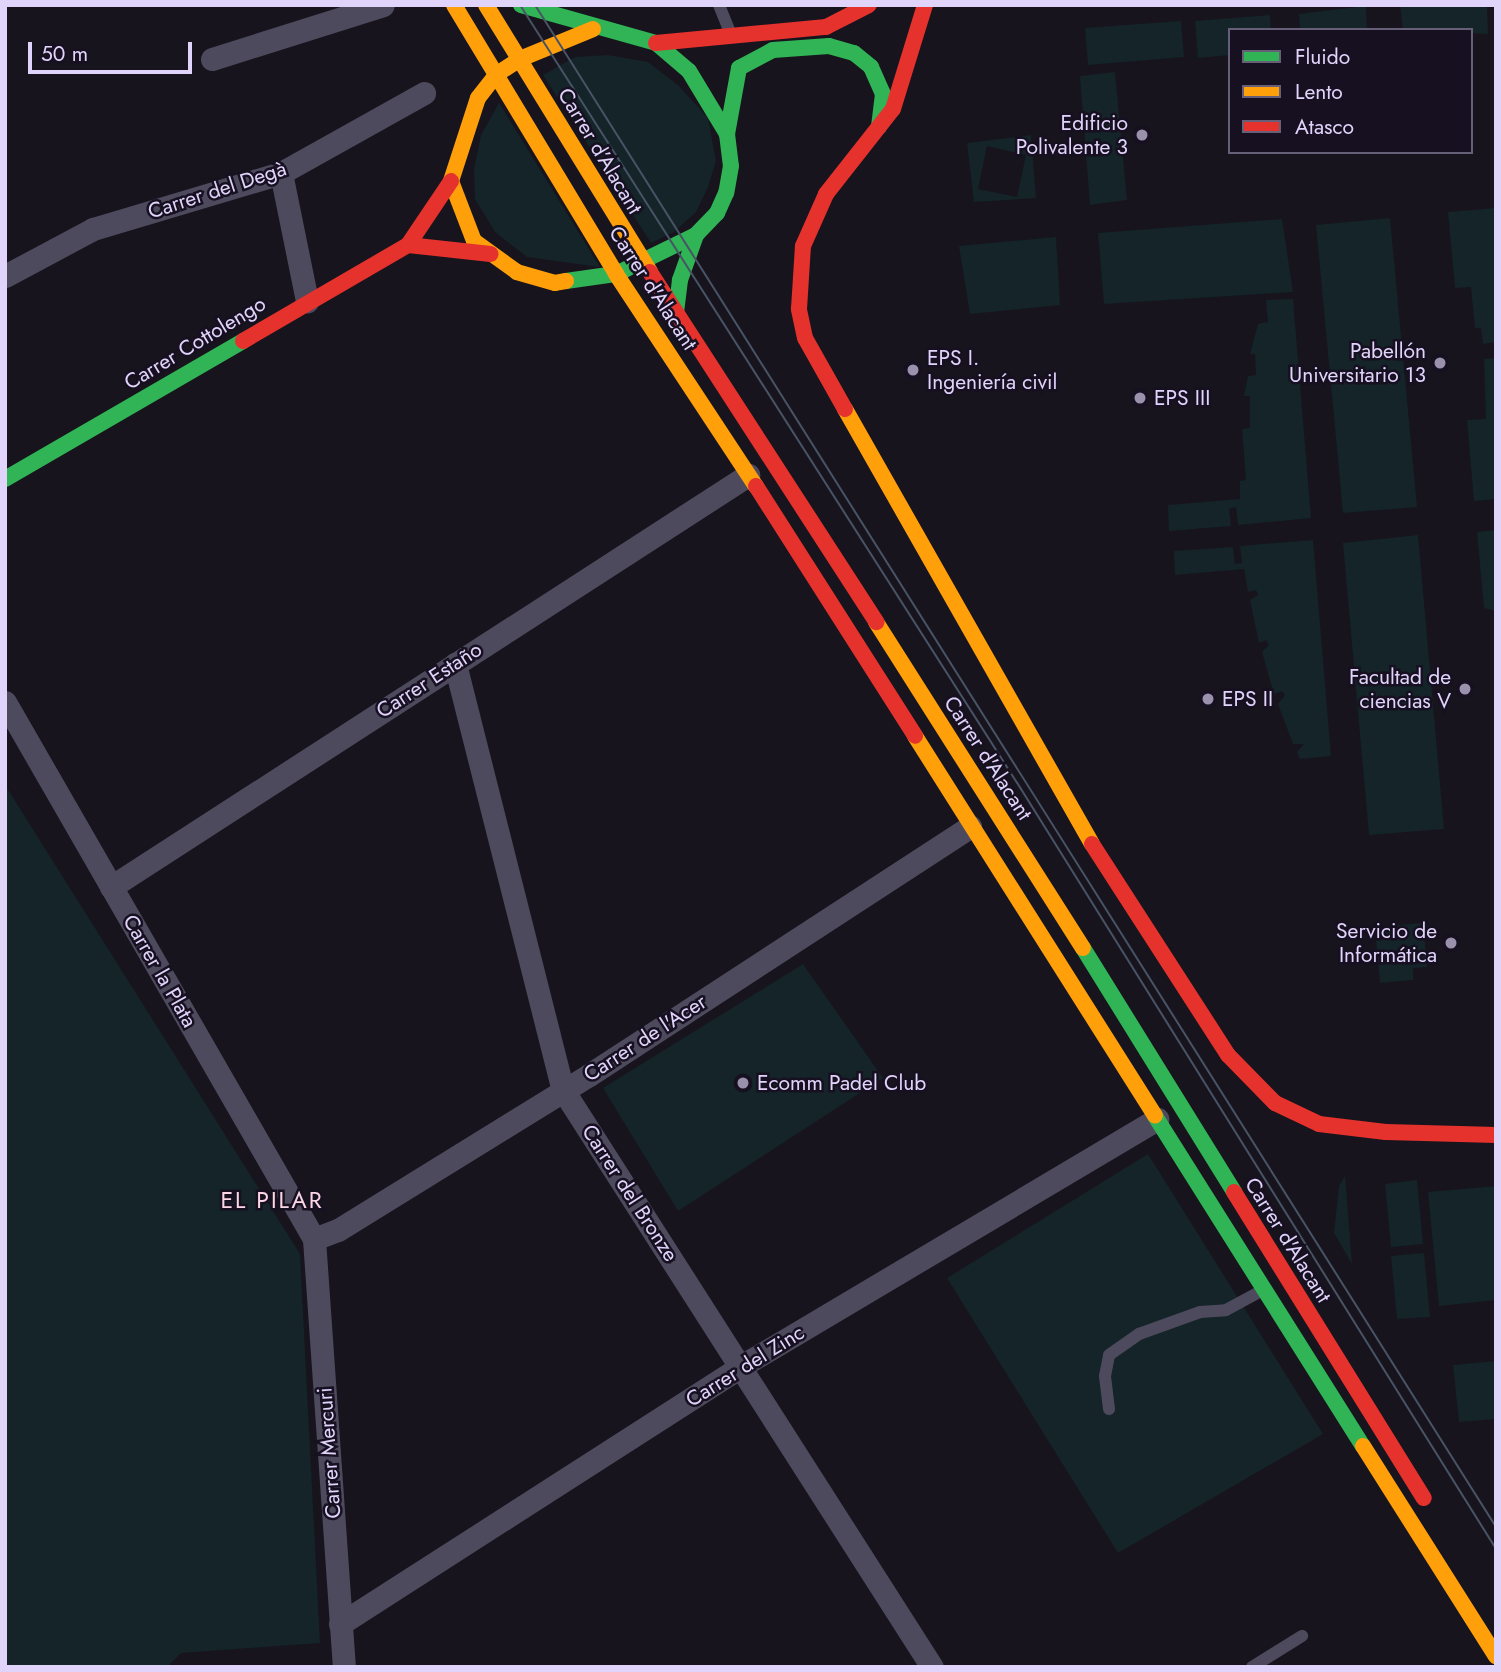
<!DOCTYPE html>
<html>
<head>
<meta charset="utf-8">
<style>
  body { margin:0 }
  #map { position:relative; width:1501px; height:1672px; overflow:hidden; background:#17141d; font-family:Jost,sans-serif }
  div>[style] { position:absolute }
  .green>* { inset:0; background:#142428 }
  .lane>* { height:12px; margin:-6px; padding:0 6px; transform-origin:6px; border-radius:6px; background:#4e4a5d }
  .street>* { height:23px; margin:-11.5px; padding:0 11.5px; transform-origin:11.5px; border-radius:11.5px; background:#4e4a5d }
  .fast>* { height:16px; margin:-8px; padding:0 8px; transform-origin:8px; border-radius:8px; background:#30b455 }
  .slow>* { height:16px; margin:-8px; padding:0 8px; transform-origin:8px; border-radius:8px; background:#ff9f0a }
  .jam>* { height:16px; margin:-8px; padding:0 8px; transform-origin:8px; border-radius:8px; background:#e5322d }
  .tram>* { height:2px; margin:-1px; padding:0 1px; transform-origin:1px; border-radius:1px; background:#485466 }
  .dots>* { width:19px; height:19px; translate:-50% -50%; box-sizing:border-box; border:4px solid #161021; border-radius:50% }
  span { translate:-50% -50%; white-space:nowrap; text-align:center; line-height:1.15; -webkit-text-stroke:5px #161021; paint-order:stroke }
  .poi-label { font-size:21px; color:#e1d4fb }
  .right { translate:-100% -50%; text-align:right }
  .left { translate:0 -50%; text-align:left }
  .street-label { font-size:21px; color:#e1d4fb }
  .neighbourhood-label { font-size:23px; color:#fbd6e5; letter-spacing:2px }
  .frame { position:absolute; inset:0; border:7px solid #e1d4fb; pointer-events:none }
  .legend { position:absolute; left:1228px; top:28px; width:245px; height:126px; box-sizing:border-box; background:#161021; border:2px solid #675e78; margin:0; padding:9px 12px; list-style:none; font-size:21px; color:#e1d4fb }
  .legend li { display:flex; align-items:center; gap:14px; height:35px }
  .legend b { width:35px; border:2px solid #675e78 }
  .scale { position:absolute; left:28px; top:42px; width:164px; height:32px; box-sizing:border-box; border:4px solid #e1d4fb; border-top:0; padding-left:9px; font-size:21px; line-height:24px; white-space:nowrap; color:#e1d4fb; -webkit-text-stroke:5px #161021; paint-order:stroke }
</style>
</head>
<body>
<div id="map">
  <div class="green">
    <i style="clip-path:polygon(1400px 5px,1487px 5px,1488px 34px,1403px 30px)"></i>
    <i style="clip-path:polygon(1366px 6px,1367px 30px,1300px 30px,1299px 14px)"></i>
    <i style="clip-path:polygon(1270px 15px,1271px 30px,1230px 30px,1230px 55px,1198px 58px,1195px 21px)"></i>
    <i style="clip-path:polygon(1181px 21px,1184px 57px,1088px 65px,1085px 28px)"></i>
    <i style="clip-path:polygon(608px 55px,648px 62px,678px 85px,708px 118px,716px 161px,708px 187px,696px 212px,674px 232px,651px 243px,543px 75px,575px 57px)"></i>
    <i style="clip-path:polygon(1115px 72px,1127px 200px,1090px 205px,1080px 76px)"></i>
    <i style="clip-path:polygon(499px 103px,600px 267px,527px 257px,495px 232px,475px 199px,474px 169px,481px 135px)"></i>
    <i style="clip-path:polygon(evenodd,1031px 135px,1036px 198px,974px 202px,967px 143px,1031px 135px,987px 146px,1026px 155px,1017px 197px,978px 189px,987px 146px)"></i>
    <i style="clip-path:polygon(1496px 208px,1496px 342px,1483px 344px,1481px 328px,1475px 328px,1471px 287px,1455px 288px,1448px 212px)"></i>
    <i style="clip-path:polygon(1390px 218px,1417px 507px,1343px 513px,1316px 225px)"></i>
    <i style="clip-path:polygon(1282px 219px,1293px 292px,1104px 304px,1098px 233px)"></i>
    <i style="clip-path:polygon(1056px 237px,1060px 305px,970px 314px,959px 246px)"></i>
    <i style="clip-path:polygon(1293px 299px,1311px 518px,1238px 525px,1236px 507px,1229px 509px,1231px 526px,1169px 531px,1168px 505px,1240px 499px,1240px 481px,1246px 480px,1242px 429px,1250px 428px,1250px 396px,1244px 396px,1248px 376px,1256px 375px,1255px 354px,1250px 354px,1258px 324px,1268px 322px,1266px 300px)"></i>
    <i style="clip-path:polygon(1496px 358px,1496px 499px,1474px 501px,1467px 420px,1486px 419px,1484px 359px)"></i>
    <i style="clip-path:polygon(1496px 530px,1496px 611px,1484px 608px,1477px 532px)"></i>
    <i style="clip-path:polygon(1418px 535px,1444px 829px,1369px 835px,1343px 543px)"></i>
    <i style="clip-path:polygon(1313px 540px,1331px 756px,1300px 759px,1297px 752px,1304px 744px,1293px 744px,1278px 704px,1285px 695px,1282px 691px,1274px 694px,1262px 652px,1269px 645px,1266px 640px,1259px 643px,1250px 600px,1258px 595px,1256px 590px,1248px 592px,1244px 569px,1175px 575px,1174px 551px,1233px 547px,1235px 564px,1242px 563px,1240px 546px)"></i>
    <i style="clip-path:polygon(5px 785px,300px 1254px,320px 1643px,181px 1653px,167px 1667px,5px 1667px)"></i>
    <i style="clip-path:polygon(1423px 923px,1427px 967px,1413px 968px,1413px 980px,1380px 983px,1375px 927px)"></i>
    <i style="clip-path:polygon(803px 964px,883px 1078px,678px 1211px,603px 1088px)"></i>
    <i style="clip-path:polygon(1148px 1154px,1323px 1434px,1118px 1553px,947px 1278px)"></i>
    <i style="clip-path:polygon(1345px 1176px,1352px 1264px,1334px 1233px,1339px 1186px)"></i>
    <i style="clip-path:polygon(1417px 1180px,1423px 1244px,1391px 1247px,1385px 1184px)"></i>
    <i style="clip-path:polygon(1496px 1186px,1496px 1300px,1439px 1306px,1428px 1192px)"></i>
    <i style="clip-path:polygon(1424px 1253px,1430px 1317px,1397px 1319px,1391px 1256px)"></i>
    <i style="clip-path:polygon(1496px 1361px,1496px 1419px,1459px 1422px,1453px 1365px)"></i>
  </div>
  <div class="lane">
    <i style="left:719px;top:5px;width:31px;rotate:68deg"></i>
    <i style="left:1109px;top:1409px;width:33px;rotate:-97deg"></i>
    <i style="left:1105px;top:1376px;width:21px;rotate:-79deg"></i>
    <i style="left:1109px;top:1355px;width:37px;rotate:-35deg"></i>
    <i style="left:1139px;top:1334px;width:65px;rotate:-19.8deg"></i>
    <i style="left:1200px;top:1312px;width:26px;rotate:-4deg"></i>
    <i style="left:1226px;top:1310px;width:42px;rotate:-28.4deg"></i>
    <i style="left:1252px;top:1667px;width:59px;rotate:-31.8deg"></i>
  </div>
  <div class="street">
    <i style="left:212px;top:59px;width:179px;rotate:-17.5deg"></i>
    <i style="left:281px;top:173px;width:131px;rotate:78.5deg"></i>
    <i style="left:5px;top:276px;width:100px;rotate:-28.1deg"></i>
    <i style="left:93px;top:229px;width:196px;rotate:-16.6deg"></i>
    <i style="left:281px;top:173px;width:164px;rotate:-29.2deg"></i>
    <i style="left:455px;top:664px;width:439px;rotate:75.8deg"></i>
    <i style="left:563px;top:1090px;width:685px;rotate:57.4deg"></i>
    <i style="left:5px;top:702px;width:620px;rotate:60.08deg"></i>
    <i style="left:314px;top:1239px;width:429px;rotate:86deg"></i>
    <i style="left:111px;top:887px;width:759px;rotate:-32.89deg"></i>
    <i style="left:314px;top:1239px;width:26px;rotate:-21deg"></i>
    <i style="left:338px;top:1230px;width:295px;rotate:-31.7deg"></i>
    <i style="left:589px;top:1075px;width:455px;rotate:-33.1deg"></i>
    <i style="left:340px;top:1624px;width:479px;rotate:-32.7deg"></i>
    <i style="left:743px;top:1365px;width:482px;rotate:-30.7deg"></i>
  </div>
  <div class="fast">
    <i style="left:521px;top:5px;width:140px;rotate:15.7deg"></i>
    <i style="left:656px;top:43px;width:43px;rotate:40.3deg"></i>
    <i style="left:689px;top:71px;width:74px;rotate:58.9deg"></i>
    <i style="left:727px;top:134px;width:32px;rotate:83deg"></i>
    <i style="left:731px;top:166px;width:27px;rotate:100deg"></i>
    <i style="left:726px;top:193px;width:22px;rotate:114deg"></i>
    <i style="left:717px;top:213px;width:30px;rotate:134deg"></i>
    <i style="left:696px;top:235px;width:48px;rotate:109.6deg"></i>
    <i style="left:680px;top:280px;width:33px;rotate:97deg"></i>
    <i style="left:727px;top:134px;width:67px;rotate:-79.7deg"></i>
    <i style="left:739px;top:68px;width:38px;rotate:-28deg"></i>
    <i style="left:773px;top:50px;width:56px;rotate:-4.1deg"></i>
    <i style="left:829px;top:46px;width:26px;rotate:16deg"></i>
    <i style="left:854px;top:53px;width:22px;rotate:39deg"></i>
    <i style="left:871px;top:67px;width:30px;rotate:66deg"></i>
    <i style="left:883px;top:94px;width:33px;rotate:97deg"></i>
    <i style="left:566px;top:281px;width:50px;rotate:-8deg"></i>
    <i style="left:616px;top:274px;width:89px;rotate:-26deg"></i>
    <i style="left:5px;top:479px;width:275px;rotate:-30.1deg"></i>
    <i style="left:1083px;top:948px;width:287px;rotate:58.2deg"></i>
    <i style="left:1155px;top:1116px;width:390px;rotate:57.8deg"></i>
  </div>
  <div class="slow">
    <i style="left:454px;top:5px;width:314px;rotate:58.9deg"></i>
    <i style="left:616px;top:274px;width:254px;rotate:56.6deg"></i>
    <i style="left:486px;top:5px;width:313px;rotate:58.4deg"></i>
    <i style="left:566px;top:281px;width:11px;rotate:170deg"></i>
    <i style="left:555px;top:283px;width:40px;rotate:-164deg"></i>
    <i style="left:517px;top:272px;width:53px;rotate:-144.2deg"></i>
    <i style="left:474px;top:241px;width:64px;rotate:-111deg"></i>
    <i style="left:451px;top:181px;width:87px;rotate:-72deg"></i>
    <i style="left:478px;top:98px;width:31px;rotate:-52deg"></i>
    <i style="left:497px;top:74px;width:27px;rotate:-33deg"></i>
    <i style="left:520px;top:59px;width:79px;rotate:-22.3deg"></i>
    <i style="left:845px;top:409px;width:500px;rotate:60.41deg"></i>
    <i style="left:876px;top:622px;width:386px;rotate:57.6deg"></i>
    <i style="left:915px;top:736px;width:449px;rotate:57.7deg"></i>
    <i style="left:1363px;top:1446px;width:249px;rotate:57.7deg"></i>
  </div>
  <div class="jam">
    <i style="left:656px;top:43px;width:171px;rotate:-5.4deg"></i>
    <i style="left:826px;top:27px;width:48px;rotate:-27.1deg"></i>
    <i style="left:408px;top:245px;width:83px;rotate:6.2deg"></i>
    <i style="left:650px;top:272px;width:417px;rotate:57.1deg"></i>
    <i style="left:243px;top:341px;width:191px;rotate:-30.2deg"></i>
    <i style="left:408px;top:245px;width:77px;rotate:-56.1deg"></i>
    <i style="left:845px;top:409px;width:81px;rotate:-119.4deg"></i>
    <i style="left:805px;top:338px;width:30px;rotate:-102deg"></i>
    <i style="left:799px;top:309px;width:63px;rotate:-86.4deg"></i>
    <i style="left:803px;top:246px;width:57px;rotate:-66.1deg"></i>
    <i style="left:826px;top:194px;width:108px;rotate:-51.8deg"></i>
    <i style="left:893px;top:109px;width:109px;rotate:-72.9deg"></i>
    <i style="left:756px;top:486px;width:296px;rotate:57.5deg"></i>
    <i style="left:1092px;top:844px;width:251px;rotate:57.2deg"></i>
    <i style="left:1228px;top:1055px;width:67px;rotate:45.6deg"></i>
    <i style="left:1275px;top:1103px;width:49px;rotate:25.5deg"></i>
    <i style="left:1319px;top:1124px;width:67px;rotate:6.8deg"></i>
    <i style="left:1386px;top:1132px;width:110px;rotate:1.6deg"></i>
    <i style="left:1234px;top:1192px;width:360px;rotate:58.2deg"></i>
  </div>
  <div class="tram">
    <i style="left:520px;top:5px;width:930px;rotate:57.42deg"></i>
    <i style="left:1021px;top:789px;width:896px;rotate:57.99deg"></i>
    <i style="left:535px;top:5px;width:1800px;rotate:57.73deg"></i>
  </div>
  <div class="dots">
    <i style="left:1142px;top:135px;background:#9a91ad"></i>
    <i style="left:1440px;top:363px;background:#9a91ad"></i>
    <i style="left:913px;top:370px;background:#9a91ad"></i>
    <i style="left:1140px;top:398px;background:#9a91ad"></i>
    <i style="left:1465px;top:689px;background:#9a91ad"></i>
    <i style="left:1208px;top:699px;background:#9a91ad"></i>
    <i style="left:1451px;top:943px;background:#9a91ad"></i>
    <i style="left:743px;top:1083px;background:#9a91ad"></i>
  </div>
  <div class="poi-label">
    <span class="right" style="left:1128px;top:135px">Edificio<br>Polivalente 3</span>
    <span class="right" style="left:1426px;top:363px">Pabellón<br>Universitario 13</span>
    <span class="left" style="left:927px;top:370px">EPS I.<br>Ingeniería civil</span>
    <span class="left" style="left:1154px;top:398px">EPS III</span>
    <span class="right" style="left:1451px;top:689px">Facultad de<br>ciencias V</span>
    <span class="left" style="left:1222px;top:699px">EPS II</span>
    <span class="right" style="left:1437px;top:943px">Servicio de<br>Informática</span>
    <span class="left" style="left:757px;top:1083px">Ecomm Padel Club</span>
  </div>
  <div class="street-label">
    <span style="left:600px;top:151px;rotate:59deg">Carrer d’Alacant</span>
    <span style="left:217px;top:190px;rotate:-18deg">Carrer del Degà</span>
    <span style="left:653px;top:288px;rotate:57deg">Carrer d'Alacant</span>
    <span style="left:195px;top:343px;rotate:-31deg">Carrer Cottolengo</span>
    <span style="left:429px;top:680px;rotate:-33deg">Carrer Estaño</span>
    <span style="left:988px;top:758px;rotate:57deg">Carrer d'Alacant</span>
    <span style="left:160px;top:971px;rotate:60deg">Carrer la Plata</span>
    <span style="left:645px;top:1038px;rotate:-33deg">Carrer de l'Acer</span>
    <span style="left:630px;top:1193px;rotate:57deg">Carrer del Bronze</span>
    <span style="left:1288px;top:1240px;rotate:58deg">Carrer d'Alacant</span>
    <span style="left:745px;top:1366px;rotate:-32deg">Carrer del Zinc</span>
    <span style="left:329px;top:1453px;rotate:-94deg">Carrer Mercuri</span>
  </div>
  <div class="neighbourhood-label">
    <span style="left:272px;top:1200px">EL PILAR</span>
  </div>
  <div class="frame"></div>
  <ul class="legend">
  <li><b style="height:9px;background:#30b455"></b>Fluido</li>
  <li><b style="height:9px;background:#ff9f0a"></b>Lento</li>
  <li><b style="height:9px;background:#e5322d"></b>Atasco</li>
  </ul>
  <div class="scale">50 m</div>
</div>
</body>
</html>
